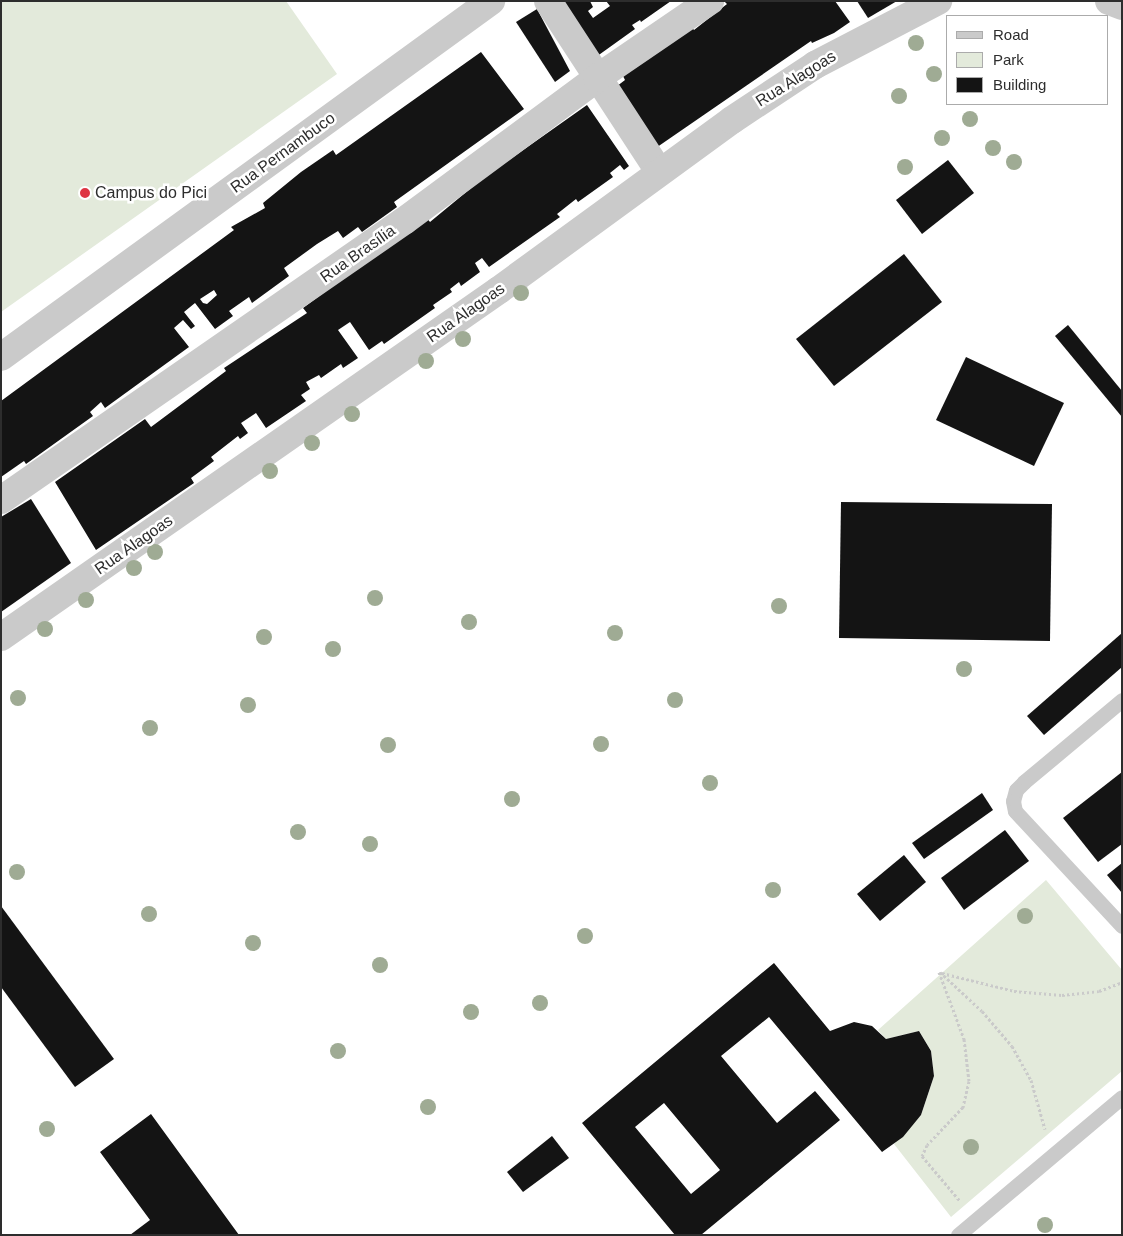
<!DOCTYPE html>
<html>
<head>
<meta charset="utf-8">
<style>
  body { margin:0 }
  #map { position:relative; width:1123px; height:1236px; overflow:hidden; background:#fff; font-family:Arial,sans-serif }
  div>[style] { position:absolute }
  .green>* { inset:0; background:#e3eadb }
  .building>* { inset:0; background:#141414 }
  .path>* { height:3px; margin-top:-1.5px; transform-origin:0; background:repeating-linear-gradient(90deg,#cacaca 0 2.5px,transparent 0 5px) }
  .service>* { height:15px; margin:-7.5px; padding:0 7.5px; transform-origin:7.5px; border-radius:7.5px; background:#cacaca }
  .minor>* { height:28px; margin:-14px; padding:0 14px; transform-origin:14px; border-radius:14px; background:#cacaca }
  .tertiary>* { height:28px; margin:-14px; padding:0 14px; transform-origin:14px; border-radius:14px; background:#cacaca }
  .trees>* { width:16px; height:16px; margin:-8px; border-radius:50%; background:#9fab94 }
  .dots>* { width:14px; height:14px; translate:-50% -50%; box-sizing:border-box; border:2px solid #fff; border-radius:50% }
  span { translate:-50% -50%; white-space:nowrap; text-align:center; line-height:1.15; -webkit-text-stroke:5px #fff; paint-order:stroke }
  .street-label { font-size:16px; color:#2d2d2d }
  .poi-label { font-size:16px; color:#2d2d2d }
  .left { translate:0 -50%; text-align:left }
  .frame { position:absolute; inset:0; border:2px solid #2d2d2d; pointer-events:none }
  .legend { position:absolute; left:946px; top:15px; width:162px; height:90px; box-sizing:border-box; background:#fff; border:1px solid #ababab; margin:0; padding:6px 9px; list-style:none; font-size:15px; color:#2d2d2d }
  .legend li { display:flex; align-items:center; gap:10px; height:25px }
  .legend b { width:25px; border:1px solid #ababab }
</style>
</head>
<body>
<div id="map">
  <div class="green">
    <i style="clip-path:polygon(1px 1px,286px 1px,337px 74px,1px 312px)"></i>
    <i style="clip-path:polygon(1046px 880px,1122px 970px,1122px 1071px,951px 1217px,894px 1144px,921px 1115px,934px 1076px,931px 1051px,919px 1031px,886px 1039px,878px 1030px)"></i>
  </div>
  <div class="building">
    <i style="clip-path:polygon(556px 1px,590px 1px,593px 7px,588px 11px,593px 18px,610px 6px,606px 1px,671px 1px,641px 22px,640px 20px,632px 25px,635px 29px,589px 62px)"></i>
    <i style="clip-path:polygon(724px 1px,835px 1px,850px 22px,834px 33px,812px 43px,811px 41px,650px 152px,608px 93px,625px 80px,623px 76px,690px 25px,694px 30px,727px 4px)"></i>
    <i style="clip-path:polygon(857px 1px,897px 1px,868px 18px)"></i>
    <i style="clip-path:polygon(537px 9px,570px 71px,555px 82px,516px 22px)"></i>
    <i style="clip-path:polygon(evenodd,481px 52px,524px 109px,394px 202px,397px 207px,362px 232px,358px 227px,343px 238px,338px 231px,317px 244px,284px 268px,289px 276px,252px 303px,249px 297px,229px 311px,233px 316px,215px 329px,195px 303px,184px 312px,195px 326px,191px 329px,183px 320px,174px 328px,189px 347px,105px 408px,101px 402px,90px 412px,93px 416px,26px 464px,24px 461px,1px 477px,1px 401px,234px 230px,231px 227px,265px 208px,263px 203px,301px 172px,333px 150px,336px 155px,481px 52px,214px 290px,217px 295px,207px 304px,203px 303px,200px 299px,214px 290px)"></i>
    <i style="clip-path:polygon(587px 105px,629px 166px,624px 170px,620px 165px,610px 173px,613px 177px,578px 202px,576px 199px,557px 214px,560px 217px,489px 267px,482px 258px,475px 263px,480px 272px,461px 286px,459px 282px,450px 289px,452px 292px,433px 305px,435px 308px,384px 344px,382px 341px,369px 350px,350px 322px,338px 330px,358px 358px,343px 368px,341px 364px,321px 378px,319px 375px,306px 382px,310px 389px,301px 395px,306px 401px,266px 428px,256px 413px,241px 423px,248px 433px,240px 439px,238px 436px,211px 457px,214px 461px,191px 478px,194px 483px,96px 550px,55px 482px,145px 419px,151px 427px,226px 371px,224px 368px,307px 313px,303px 308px,426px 217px,430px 222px,482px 179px)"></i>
    <i style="clip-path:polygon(948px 160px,974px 193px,922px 234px,896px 200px)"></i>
    <i style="clip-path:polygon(904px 254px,942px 302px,834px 386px,796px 339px)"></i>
    <i style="clip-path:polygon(1068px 325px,1122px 391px,1122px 417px,1055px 336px)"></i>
    <i style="clip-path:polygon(966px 357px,1064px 403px,1034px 466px,936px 420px)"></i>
    <i style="clip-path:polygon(31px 499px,71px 563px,1px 612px,1px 517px)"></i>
    <i style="clip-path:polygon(841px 502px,1052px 504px,1050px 641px,839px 638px)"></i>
    <i style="clip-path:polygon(1122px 633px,1122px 667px,1044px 735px,1027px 716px)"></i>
    <i style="clip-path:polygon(1122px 772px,1122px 844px,1098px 862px,1063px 818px)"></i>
    <i style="clip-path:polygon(982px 793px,993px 810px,924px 859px,912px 843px)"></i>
    <i style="clip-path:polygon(1005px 830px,1029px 861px,964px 910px,941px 878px)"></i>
    <i style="clip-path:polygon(904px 855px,926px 882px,880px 921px,857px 894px)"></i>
    <i style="clip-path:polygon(1122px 863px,1122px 893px,1107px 875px)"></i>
    <i style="clip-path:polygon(1px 906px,114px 1059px,75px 1087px,1px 987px)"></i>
    <i style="clip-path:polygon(evenodd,774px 963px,830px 1031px,854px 1022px,872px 1026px,886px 1039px,919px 1031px,931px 1051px,934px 1076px,921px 1115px,903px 1137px,882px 1152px,769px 1017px,721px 1056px,777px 1123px,815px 1091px,840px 1120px,701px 1235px,675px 1235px,582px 1123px,774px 963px,664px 1103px,720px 1170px,691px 1194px,635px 1127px,664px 1103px)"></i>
    <i style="clip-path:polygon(151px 1114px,239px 1235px,130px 1235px,150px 1220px,100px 1152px)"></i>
    <i style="clip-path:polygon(552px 1136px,569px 1158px,523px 1192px,507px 1172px)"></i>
  </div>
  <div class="path">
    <i style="left:939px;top:972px;width:72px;rotate:69.5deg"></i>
    <i style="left:964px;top:1039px;width:42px;rotate:83.2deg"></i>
    <i style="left:969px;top:1081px;width:27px;rotate:103deg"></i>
    <i style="left:963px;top:1107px;width:52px;rotate:133.5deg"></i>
    <i style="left:927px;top:1145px;width:12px;rotate:114deg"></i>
    <i style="left:922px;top:1156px;width:59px;rotate:49.8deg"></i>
    <i style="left:940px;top:972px;width:57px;rotate:42.9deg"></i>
    <i style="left:982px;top:1011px;width:46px;rotate:49.4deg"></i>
    <i style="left:1012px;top:1046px;width:39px;rotate:61deg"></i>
    <i style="left:1031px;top:1080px;width:51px;rotate:74.1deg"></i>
    <i style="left:942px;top:973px;width:74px;rotate:14deg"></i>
    <i style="left:1014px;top:991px;width:48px;rotate:4.8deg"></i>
    <i style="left:1062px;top:995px;width:37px;rotate:-6deg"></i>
    <i style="left:1099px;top:991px;width:25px;rotate:-21deg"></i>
  </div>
  <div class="service">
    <i style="left:1122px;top:700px;width:128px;rotate:140.1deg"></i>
    <i style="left:1024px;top:782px;width:11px;rotate:135deg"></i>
    <i style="left:1016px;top:790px;width:11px;rotate:105deg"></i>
    <i style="left:1013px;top:801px;width:10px;rotate:79deg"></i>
    <i style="left:1015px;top:811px;width:157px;rotate:47.1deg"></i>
    <i style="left:958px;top:1235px;width:214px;rotate:-40.1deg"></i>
  </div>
  <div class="minor">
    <i style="left:548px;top:1px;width:203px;rotate:56.9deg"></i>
    <i style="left:1109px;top:1px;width:14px;rotate:21deg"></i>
    <i style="left:1px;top:500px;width:490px;rotate:-34.7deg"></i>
    <i style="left:404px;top:221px;width:240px;rotate:-36.5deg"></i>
    <i style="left:597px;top:78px;width:137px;rotate:-34.3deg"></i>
    <i style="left:1px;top:637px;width:607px;rotate:-34.87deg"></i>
    <i style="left:499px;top:290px;width:288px;rotate:-36.1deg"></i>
    <i style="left:732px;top:120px;width:100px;rotate:-33.5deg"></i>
    <i style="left:815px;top:65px;width:139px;rotate:-27.5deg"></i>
  </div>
  <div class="tertiary">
    <i style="left:1px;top:357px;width:606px;rotate:-36deg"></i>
  </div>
  <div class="trees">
    <i style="left:916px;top:43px"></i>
    <i style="left:934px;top:74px"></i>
    <i style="left:899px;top:96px"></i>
    <i style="left:970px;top:119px"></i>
    <i style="left:942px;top:138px"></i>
    <i style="left:993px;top:148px"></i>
    <i style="left:1014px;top:162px"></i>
    <i style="left:905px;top:167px"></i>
    <i style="left:521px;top:293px"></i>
    <i style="left:463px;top:339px"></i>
    <i style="left:426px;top:361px"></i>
    <i style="left:352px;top:414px"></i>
    <i style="left:312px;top:443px"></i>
    <i style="left:270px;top:471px"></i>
    <i style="left:155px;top:552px"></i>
    <i style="left:134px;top:568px"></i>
    <i style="left:375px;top:598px"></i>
    <i style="left:86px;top:600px"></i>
    <i style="left:779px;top:606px"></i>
    <i style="left:469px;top:622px"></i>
    <i style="left:45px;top:629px"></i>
    <i style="left:615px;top:633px"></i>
    <i style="left:264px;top:637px"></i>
    <i style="left:333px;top:649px"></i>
    <i style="left:964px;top:669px"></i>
    <i style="left:18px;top:698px"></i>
    <i style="left:675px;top:700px"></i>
    <i style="left:248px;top:705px"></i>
    <i style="left:150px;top:728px"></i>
    <i style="left:601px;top:744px"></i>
    <i style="left:388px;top:745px"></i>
    <i style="left:710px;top:783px"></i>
    <i style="left:512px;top:799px"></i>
    <i style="left:298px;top:832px"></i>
    <i style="left:370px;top:844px"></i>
    <i style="left:17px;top:872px"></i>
    <i style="left:773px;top:890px"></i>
    <i style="left:149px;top:914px"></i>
    <i style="left:1025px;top:916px"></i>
    <i style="left:585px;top:936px"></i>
    <i style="left:253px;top:943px"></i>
    <i style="left:380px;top:965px"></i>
    <i style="left:540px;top:1003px"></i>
    <i style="left:471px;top:1012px"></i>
    <i style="left:338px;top:1051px"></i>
    <i style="left:428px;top:1107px"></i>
    <i style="left:47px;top:1129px"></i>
    <i style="left:971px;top:1147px"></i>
    <i style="left:1045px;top:1225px"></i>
  </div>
  <div class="dots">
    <i style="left:85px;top:193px;background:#de3543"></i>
  </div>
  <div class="street-label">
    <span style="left:796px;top:79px;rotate:-32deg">Rua Alagoas</span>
    <span style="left:283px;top:153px;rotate:-36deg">Rua Pernambuco</span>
    <span style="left:358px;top:254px;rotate:-35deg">Rua Brasília</span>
    <span style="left:466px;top:313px;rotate:-35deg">Rua Alagoas</span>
    <span style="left:134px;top:545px;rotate:-35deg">Rua Alagoas</span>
  </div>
  <div class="poi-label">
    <span class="left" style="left:95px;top:193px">Campus do Pici</span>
  </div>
  <div class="frame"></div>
  <ul class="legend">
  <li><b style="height:6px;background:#cacaca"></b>Road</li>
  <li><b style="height:14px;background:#e3eadb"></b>Park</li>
  <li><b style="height:14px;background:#141414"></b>Building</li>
  </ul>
</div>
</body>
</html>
